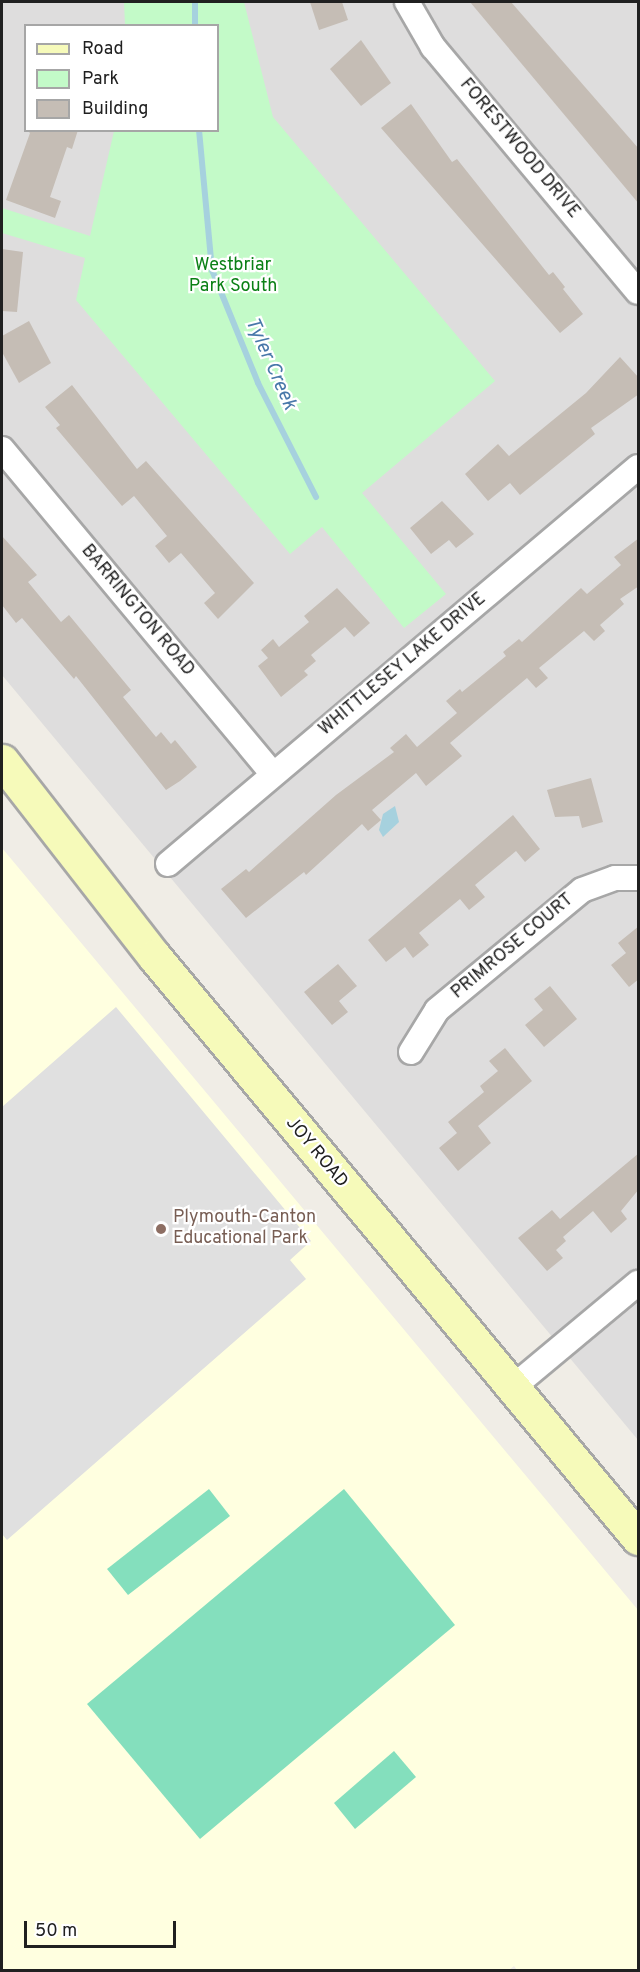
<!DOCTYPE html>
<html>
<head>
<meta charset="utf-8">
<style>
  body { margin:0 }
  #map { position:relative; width:640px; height:1972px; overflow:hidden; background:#f0ede6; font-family:Overpass,sans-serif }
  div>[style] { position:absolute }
  .residential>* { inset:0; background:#dedddd }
  .education>* { inset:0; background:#ffffe0 }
  .park>* { inset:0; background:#c3fac8 }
  .pitch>* { inset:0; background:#84dfbd }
  .parking>* { inset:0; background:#e0e0e0 }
  .water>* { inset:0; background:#a6d1de }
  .stream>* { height:6px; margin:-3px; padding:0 3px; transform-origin:3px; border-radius:3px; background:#a6d1de }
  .building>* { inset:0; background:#c5bdb5 }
  .roads { filter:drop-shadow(2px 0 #a7a7a7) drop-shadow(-2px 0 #a7a7a7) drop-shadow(0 2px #a7a7a7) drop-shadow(0 -2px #a7a7a7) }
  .street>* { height:24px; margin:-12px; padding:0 12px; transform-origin:12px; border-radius:12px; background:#fff }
  .secondary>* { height:33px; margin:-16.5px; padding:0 16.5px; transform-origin:16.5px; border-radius:16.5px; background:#f6faba }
  .dots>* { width:16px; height:16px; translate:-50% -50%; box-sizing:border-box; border:3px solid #fff; border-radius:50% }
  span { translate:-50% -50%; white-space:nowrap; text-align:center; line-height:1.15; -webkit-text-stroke:4.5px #fff; paint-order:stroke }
  .street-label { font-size:18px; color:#202020 }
  .park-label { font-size:18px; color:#0b8016 }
  .education-label { font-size:18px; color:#785e54 }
  .left { translate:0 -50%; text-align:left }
  .water-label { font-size:20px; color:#4878a9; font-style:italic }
  .frame { position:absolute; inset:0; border:3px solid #202020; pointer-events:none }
  .legend { position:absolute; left:24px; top:24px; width:195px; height:108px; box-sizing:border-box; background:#fff; border:2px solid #a6a6a6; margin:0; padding:8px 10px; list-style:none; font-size:18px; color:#202020 }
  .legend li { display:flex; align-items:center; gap:12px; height:30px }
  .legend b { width:30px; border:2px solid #a6a6a6 }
  .scale { position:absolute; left:24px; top:1921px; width:152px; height:27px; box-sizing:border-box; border:3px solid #202020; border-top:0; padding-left:8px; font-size:18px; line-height:21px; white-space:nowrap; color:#202020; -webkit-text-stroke:4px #fff; paint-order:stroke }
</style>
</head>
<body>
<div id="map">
  <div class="residential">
    <i style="clip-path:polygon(evenodd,2px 2px,638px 2px,638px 1440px,2px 675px,2px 2px,26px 26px,218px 26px,218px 130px,26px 130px,26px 26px)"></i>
  </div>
  <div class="education">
    <i style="clip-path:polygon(2px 848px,638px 1610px,638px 1970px,517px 1970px,514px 1966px,509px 1970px,2px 1970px)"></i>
  </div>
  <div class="park">
    <i style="clip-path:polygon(124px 2px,244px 2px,273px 117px,495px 381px,362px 493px,446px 594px,404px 628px,322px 527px,290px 554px,76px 300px,85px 258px,2px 233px,2px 208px,90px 236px,114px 131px,218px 130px,218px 26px,125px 25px)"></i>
  </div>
  <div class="pitch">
    <i style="clip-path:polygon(209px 1489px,230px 1516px,128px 1595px,107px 1569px)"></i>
    <i style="clip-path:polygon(344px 1489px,455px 1625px,200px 1839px,87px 1704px)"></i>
    <i style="clip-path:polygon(394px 1751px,416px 1777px,355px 1829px,334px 1803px)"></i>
  </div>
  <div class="parking">
    <i style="clip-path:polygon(116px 1007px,311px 1241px,290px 1260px,306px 1279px,7px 1540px,2px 1534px,2px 1107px)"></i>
  </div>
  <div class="water">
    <i style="clip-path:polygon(395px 806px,399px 822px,383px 837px,379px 830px,383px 814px)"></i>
  </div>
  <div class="stream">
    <i style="left:195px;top:2px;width:24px;rotate:90deg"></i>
    <i style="left:199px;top:130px;width:141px;rotate:84.7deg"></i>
    <i style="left:212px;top:270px;width:122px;rotate:67.8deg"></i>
    <i style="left:258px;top:383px;width:128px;rotate:63deg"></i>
  </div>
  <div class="building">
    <i style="clip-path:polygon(310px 2px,342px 2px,348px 20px,319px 30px)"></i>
    <i style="clip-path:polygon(470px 2px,511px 2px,639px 149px,639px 204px)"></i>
    <i style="clip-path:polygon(361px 40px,391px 83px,361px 106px,330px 69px)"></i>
    <i style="clip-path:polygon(411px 104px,452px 162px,457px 159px,549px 275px,553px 272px,565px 287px,563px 289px,583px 314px,560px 333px,381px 128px)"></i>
    <i style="clip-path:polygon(27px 130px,78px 130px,72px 149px,67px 147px,50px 197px,61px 201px,55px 218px,6px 200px,30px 133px)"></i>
    <i style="clip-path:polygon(2px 249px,23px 252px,17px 312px,2px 311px)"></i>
    <i style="clip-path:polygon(29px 321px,51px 363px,19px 383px,2px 352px,2px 336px)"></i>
    <i style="clip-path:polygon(620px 357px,639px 378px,639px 394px,591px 428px,595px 434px,520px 495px,510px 483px,488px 501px,465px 474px,498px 444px,509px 456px,586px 393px)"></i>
    <i style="clip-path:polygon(72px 385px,137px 469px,146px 461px,254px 583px,218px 619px,204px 603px,215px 593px,181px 553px,169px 563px,155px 546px,167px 536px,134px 496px,122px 506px,56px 428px,60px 425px,45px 407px)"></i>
    <i style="clip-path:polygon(442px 501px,474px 534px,456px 548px,449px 540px,431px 554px,410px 528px)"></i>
    <i style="clip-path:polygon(2px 536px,37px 575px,28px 582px,61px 622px,69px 615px,131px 690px,123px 697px,156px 737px,161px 732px,171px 744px,175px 740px,197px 767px,180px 781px,166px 790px,76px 676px,74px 679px,22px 618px,16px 623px,2px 605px)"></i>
    <i style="clip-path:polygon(639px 538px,639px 586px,620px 599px,624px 604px,600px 625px,605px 631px,594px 641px,584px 631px,539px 668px,548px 678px,536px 688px,527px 678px,450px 743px,462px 756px,426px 786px,416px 773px,372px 810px,381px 820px,368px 831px,362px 824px,306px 875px,304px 872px,246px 918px,221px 889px,246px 869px,249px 872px,336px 795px,394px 752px,390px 748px,406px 734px,417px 747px,457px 713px,446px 701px,460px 689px,462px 692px,506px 656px,503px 652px,519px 639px,522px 642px,581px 588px,587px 594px,621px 565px,614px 557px)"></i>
    <i style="clip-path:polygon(337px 588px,370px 623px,354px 637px,345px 627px,311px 655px,316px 661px,304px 671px,308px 675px,281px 697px,258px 666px,268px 658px,261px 650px,273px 639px,279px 647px,309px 622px,304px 616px)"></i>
    <i style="clip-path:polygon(591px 778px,603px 822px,582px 828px,579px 816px,555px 817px,547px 790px)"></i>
    <i style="clip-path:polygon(513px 815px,540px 849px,525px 862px,516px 851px,475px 885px,485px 897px,469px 910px,460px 899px,419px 933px,429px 945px,413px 958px,405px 947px,386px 962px,368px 940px)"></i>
    <i style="clip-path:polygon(639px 926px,639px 979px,629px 987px,611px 965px,626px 953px,618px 943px)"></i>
    <i style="clip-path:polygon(338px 964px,357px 986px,339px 1001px,348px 1012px,332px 1025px,304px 992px)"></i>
    <i style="clip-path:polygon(550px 986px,577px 1019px,544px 1047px,525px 1025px,543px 1010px,534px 999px)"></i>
    <i style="clip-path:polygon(505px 1048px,532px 1081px,478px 1126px,491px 1143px,458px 1171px,439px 1148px,457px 1133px,448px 1122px,484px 1092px,480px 1086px,498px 1071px,489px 1061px)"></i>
    <i style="clip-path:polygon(639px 1153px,639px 1189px,621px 1211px,627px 1219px,611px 1233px,593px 1211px,563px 1237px,566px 1241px,556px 1250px,563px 1258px,547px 1271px,518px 1238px,552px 1210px,560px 1219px)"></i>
  </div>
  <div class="roads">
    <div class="street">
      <i style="left:407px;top:2px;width:52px;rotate:60deg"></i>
      <i style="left:433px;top:47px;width:319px;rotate:50.1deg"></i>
      <i style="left:2px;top:449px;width:423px;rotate:50.2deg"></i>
      <i style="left:168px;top:864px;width:615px;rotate:-40.19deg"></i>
      <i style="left:411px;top:1052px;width:49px;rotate:-58.2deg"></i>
      <i style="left:437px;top:1010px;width:188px;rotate:-39.6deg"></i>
      <i style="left:582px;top:890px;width:35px;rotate:-20deg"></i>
      <i style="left:615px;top:878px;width:23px"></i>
      <i style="left:513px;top:1387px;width:163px;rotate:-39.8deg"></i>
    </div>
    <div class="secondary">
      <i style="left:2px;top:761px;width:247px;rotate:52.1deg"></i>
      <i style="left:154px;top:956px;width:757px;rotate:50.25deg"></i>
    </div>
  </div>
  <div class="dots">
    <i style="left:161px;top:1229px;background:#8d6e63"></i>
  </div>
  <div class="street-label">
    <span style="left:519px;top:149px;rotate:50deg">FORESTWOOD DRIVE</span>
    <span style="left:137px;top:611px;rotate:50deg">BARRINGTON ROAD</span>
    <span style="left:403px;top:665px;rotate:-40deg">WHITTLESEY LAKE DRIVE</span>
    <span style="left:513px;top:947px;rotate:-40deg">PRIMROSE COURT</span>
    <span style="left:316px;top:1153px;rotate:50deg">JOY ROAD</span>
  </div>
  <div class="park-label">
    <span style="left:233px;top:277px">Westbriar<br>Park South</span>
  </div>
  <div class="education-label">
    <span class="left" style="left:173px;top:1229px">Plymouth-Canton<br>Educational Park</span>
  </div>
  <div class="water-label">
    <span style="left:270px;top:364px;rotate:66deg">Tyler Creek</span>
  </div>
  <div class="frame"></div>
  <ul class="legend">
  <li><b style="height:8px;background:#f6faba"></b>Road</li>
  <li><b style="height:16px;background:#c3fac8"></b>Park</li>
  <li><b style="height:16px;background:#c5bdb5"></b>Building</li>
  </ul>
  <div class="scale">50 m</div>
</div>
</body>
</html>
